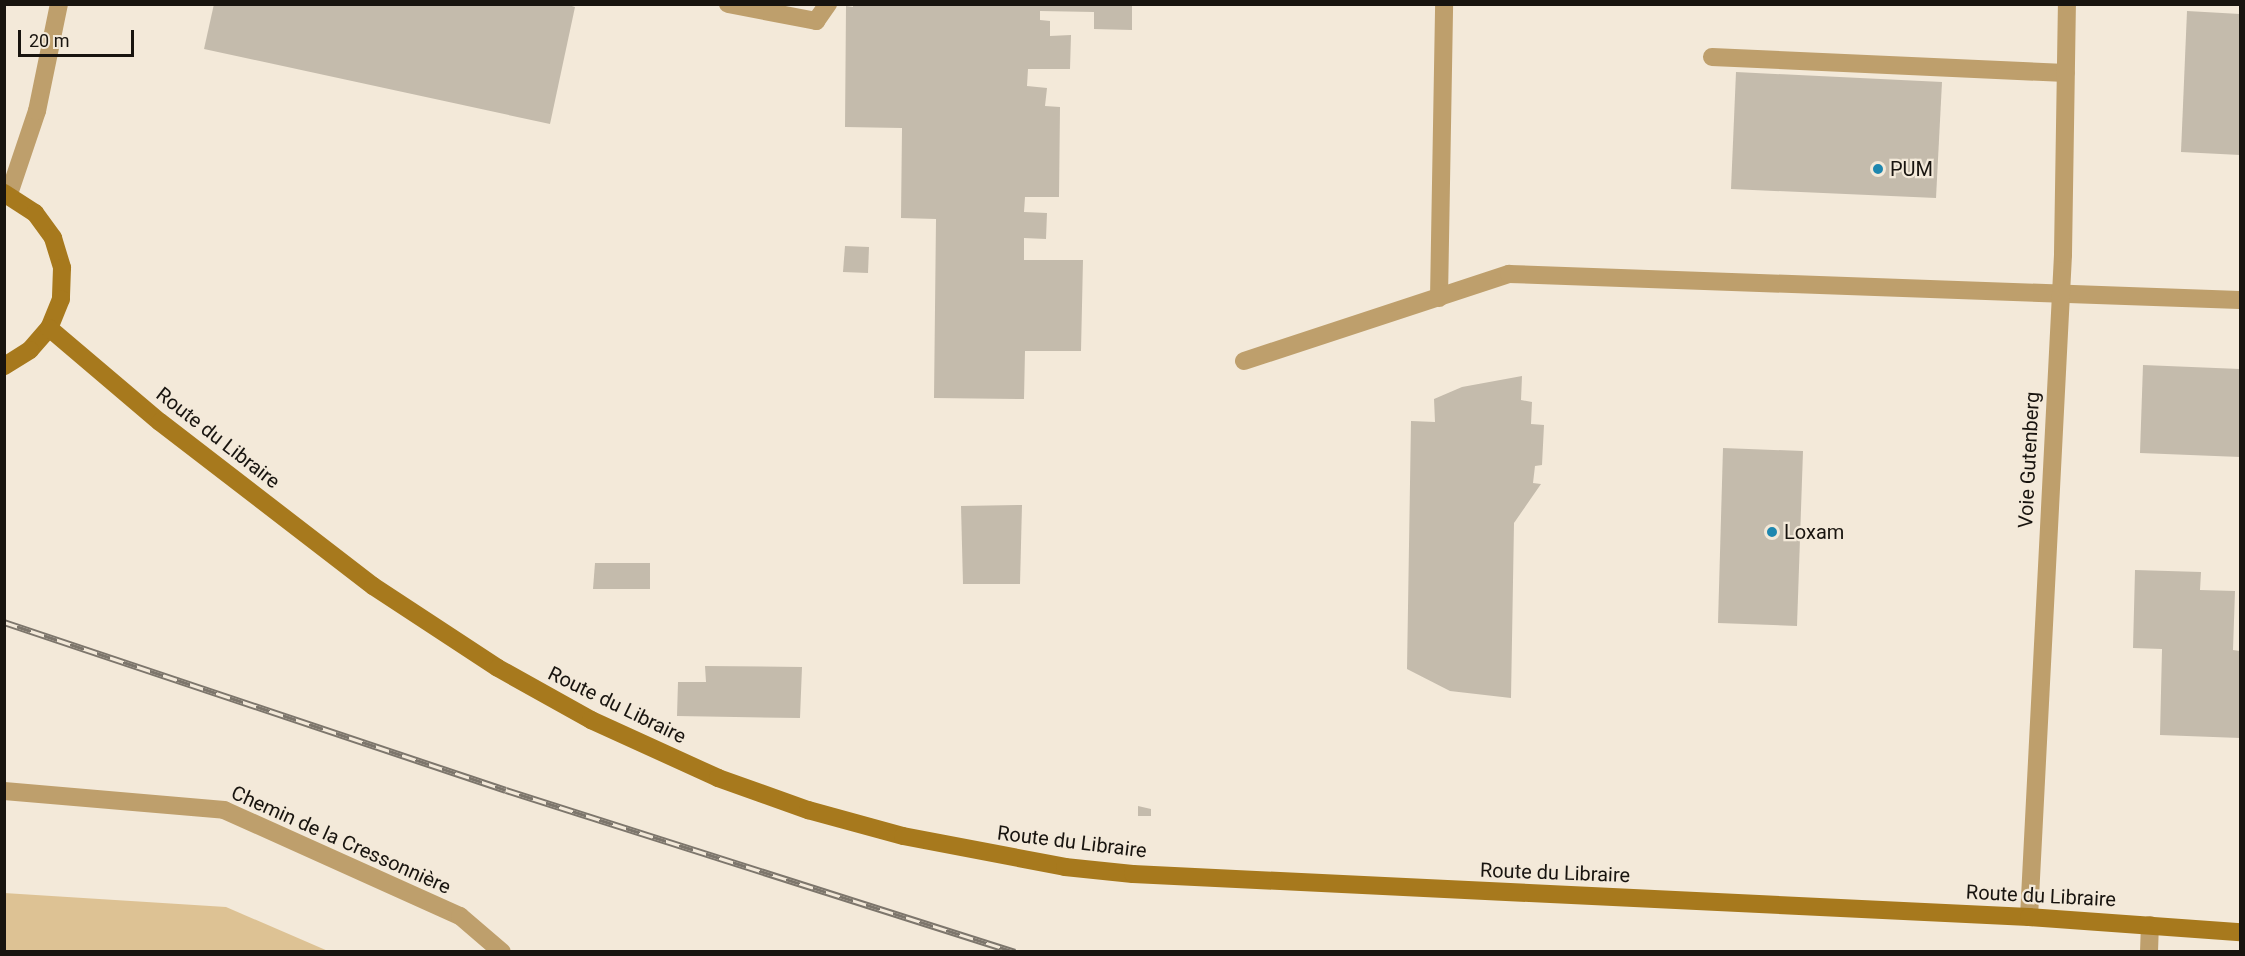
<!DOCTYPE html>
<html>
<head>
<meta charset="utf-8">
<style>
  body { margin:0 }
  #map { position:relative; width:2245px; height:956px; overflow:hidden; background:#f3e9d9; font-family:Roboto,sans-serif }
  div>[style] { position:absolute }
  .green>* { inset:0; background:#ddc294 }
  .building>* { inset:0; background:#c4bbac }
  .lane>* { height:18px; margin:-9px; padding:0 9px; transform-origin:9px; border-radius:9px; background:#be9f6c }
  .street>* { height:18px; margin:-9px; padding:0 9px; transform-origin:9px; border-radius:9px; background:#be9f6c }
  .secondary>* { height:18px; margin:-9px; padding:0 9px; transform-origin:9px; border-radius:9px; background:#a7791d }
  .rail>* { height:7px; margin-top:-3.5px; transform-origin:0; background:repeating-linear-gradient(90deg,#f3e9d9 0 14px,#7d766c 0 28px); box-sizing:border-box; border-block:2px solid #7d766c }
  .dots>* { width:16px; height:16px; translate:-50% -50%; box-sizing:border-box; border:3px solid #f3e9d9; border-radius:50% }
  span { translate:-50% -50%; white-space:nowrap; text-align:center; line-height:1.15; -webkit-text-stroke:4.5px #f3e9d9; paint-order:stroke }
  .poi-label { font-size:20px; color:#18140f }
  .left { translate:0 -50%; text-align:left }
  .street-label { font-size:20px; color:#18140f }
  .frame { position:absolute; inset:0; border:6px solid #18140f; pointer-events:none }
  .scale { position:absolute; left:18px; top:30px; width:116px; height:27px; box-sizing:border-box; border:3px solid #18140f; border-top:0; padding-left:8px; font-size:18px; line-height:21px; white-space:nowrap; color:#18140f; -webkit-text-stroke:4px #f3e9d9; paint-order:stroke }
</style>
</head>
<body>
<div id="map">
  <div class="green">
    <i style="clip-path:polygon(4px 893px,226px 907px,328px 951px,5px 951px)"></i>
  </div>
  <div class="building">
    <i style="clip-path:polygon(214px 4px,565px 4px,575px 7px,550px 124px,204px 49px)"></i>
    <i style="clip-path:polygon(853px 4px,1132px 4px,1132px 30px,1094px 29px,1094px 12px,1040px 11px,1040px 20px,1050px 21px,1050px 36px,1071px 35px,1070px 69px,1028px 69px,1027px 86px,1047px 88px,1045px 106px,1060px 107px,1059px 197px,1025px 197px,1024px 212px,1047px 213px,1046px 239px,1024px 238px,1024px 260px,1083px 260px,1081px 351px,1025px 351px,1024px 399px,934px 398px,936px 219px,901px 218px,902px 128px,845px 127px,846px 6px,853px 7px)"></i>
    <i style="clip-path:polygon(2187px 11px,2240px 14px,2240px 155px,2181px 152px)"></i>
    <i style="clip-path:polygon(1736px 72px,1942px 82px,1936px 198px,1731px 189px)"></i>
    <i style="clip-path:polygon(845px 246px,869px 247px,868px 273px,843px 272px)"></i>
    <i style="clip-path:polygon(2143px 365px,2240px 369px,2240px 457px,2140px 453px)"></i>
    <i style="clip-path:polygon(1522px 376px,1521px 400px,1532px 402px,1531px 424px,1544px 425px,1542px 465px,1535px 466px,1533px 483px,1541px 484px,1514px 523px,1511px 698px,1450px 691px,1407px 669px,1411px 421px,1435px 422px,1434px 399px,1462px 387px)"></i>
    <i style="clip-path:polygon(1723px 448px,1803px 451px,1797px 626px,1718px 623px)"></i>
    <i style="clip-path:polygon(1022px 505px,1020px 584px,963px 584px,961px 506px)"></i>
    <i style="clip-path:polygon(595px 563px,650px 563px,650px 589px,593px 589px)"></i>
    <i style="clip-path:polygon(2135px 570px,2201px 572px,2200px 590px,2235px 591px,2233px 650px,2240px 651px,2240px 738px,2160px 735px,2162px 649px,2133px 648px)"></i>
    <i style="clip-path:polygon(705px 666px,802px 667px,800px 718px,677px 716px,678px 682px,706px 682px)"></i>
    <i style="clip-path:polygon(1138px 806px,1151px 809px,1151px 816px,1138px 816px)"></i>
  </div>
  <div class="lane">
    <i style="left:728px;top:4px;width:90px;rotate:10.9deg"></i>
    <i style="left:816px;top:21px;width:21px;rotate:-55deg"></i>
    <i style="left:1712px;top:57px;width:354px;rotate:2.6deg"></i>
    <i style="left:1439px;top:298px;width:294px;rotate:-89deg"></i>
  </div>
  <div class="street">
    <i style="left:9px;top:194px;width:88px;rotate:-71.4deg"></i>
    <i style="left:37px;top:111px;width:109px;rotate:-78.4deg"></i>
    <i style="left:1244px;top:361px;width:279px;rotate:-18.2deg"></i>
    <i style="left:1509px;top:274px;width:731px;rotate:2.04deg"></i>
    <i style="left:4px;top:791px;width:221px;rotate:4.9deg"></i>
    <i style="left:224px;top:810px;width:259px;rotate:24.2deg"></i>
    <i style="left:460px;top:916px;width:55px;rotate:40.6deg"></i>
    <i style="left:2029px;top:917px;width:664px;rotate:-87.06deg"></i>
    <i style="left:2063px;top:254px;width:250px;rotate:-89.1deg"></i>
    <i style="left:2149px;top:952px;width:27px;rotate:-88deg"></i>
  </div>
  <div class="secondary">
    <i style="left:4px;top:193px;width:37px;rotate:33deg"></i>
    <i style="left:35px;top:213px;width:31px;rotate:54deg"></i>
    <i style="left:53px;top:238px;width:31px;rotate:73deg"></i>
    <i style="left:62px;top:268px;width:31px;rotate:92deg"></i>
    <i style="left:61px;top:299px;width:31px;rotate:112deg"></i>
    <i style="left:49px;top:328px;width:29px;rotate:131deg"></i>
    <i style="left:30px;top:350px;width:31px;rotate:148deg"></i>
    <i style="left:49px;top:328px;width:145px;rotate:40.3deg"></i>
    <i style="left:160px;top:422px;width:269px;rotate:37.6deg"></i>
    <i style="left:373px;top:586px;width:149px;rotate:33.3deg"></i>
    <i style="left:498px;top:668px;width:107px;rotate:29.2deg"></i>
    <i style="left:591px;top:720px;width:140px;rotate:24.5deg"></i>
    <i style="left:718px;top:778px;width:96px;rotate:19.6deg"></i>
    <i style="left:808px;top:810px;width:98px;rotate:15.3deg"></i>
    <i style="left:903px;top:836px;width:165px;rotate:10.8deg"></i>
    <i style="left:1065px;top:867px;width:68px;rotate:5.9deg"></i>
    <i style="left:1133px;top:874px;width:897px;rotate:2.75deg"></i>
    <i style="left:2029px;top:917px;width:212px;rotate:4.1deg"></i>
  </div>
  <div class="rail">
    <i style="left:4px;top:622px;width:529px;rotate:18.5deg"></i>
    <i style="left:506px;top:790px;width:534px;rotate:17.65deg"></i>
  </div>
  <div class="dots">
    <i style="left:1878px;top:169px;background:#1e87af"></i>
    <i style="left:1772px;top:532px;background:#1e87af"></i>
  </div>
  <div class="poi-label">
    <span class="left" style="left:1890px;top:169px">PUM</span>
    <span class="left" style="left:1784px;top:532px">Loxam</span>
  </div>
  <div class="street-label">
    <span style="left:218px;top:438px;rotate:38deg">Route du Libraire</span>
    <span style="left:2029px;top:460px;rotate:-87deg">Voie Gutenberg</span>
    <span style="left:617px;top:705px;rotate:26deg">Route du Libraire</span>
    <span style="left:341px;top:840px;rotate:24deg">Chemin de la Cressonnière</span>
    <span style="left:1072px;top:842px;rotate:7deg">Route du Libraire</span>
    <span style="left:1555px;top:873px;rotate:2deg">Route du Libraire</span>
    <span style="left:2041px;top:896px;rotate:3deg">Route du Libraire</span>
  </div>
  <div class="frame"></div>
  <div class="scale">20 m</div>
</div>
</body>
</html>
